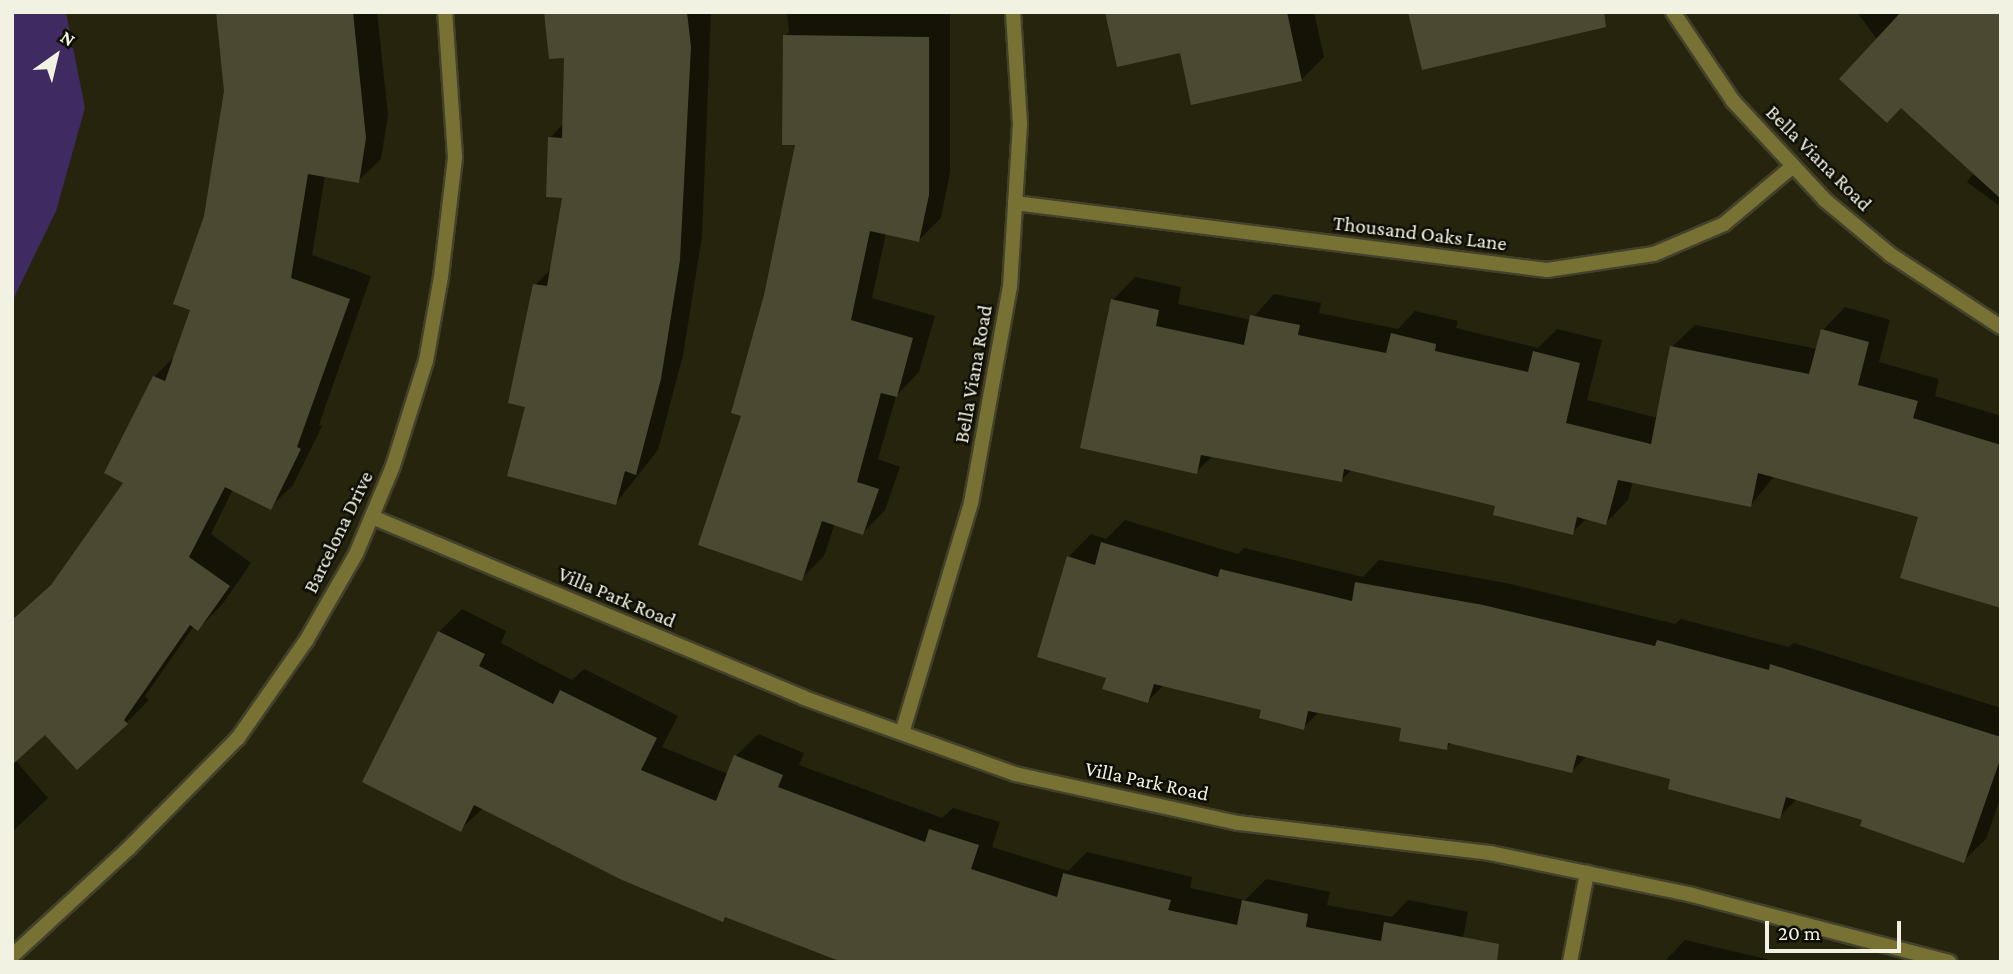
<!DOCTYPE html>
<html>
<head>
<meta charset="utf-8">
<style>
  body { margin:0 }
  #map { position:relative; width:2013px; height:974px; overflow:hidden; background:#26240d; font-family:"Crimson Pro",serif }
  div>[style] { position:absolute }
  .green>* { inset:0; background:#3f2a62 }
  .shadow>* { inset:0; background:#0007 }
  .building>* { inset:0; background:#4b4931 }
  .roads { filter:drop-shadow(2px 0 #43412b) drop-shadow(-2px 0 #43412b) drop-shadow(0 2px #43412b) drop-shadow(0 -2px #43412b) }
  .street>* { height:14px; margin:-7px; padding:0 7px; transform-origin:7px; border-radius:7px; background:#777234 }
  span { translate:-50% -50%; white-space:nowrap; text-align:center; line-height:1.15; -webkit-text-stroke:5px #0e0d04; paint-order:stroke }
  .street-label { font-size:21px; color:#f2f2e3 }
  .frame { position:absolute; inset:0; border:14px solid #f2f2e3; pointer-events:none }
  .north { position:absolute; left:21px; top:21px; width:70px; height:70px; -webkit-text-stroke:5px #0e0d04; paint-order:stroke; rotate:34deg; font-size:19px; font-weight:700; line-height:28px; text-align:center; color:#f2f2e3 }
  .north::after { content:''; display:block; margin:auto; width:24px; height:32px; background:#f2f2e3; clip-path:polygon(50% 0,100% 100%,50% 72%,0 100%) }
  .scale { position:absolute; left:1765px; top:921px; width:136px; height:32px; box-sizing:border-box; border:4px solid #f2f2e3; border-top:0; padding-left:9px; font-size:21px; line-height:24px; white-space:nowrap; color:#f2f2e3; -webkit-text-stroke:5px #0e0d04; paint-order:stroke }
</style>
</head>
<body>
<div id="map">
  <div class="green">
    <i style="clip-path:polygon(12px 12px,66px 12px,85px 108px,56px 211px,12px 302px)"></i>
  </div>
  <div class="shadow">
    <i style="clip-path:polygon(217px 12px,377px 12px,388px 115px,381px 159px,358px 181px,325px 175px,312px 255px,371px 276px,319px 425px,322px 426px,293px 485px,270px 507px,233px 489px,211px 534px,251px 563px,221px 606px,198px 629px,194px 626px,145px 696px,149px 700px,126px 723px,45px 732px,15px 760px,48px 798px,12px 832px,12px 620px,57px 580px,126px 482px,154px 377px,175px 356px,192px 308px,226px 92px)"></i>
    <i style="clip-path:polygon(546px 12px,711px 12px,702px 237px,683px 355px,658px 450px,616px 503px,527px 406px,535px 285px,552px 268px,564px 196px,550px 138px,564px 123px,566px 56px)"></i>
    <i style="clip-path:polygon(787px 12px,950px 12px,950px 172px,941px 218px,919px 240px,886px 233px,872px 298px,935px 316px,919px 372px,896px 396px,878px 459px,900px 467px,885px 510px,863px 533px,835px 523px,824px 556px,801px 579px,744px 415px,797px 143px,785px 36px,789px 32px)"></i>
    <i style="clip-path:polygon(1111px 12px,1314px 12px,1324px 57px,1301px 80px,1182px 51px)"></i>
    <i style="clip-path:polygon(1857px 12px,2001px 12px,2001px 207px,1967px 182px,1974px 172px)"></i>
    <i style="clip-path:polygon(1135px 277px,1181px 287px,1178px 304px,1251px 320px,1274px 294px,1321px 303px,1319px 313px,1398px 329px,1415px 311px,1458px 321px,1456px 328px,1538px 348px,1557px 329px,1602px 340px,1587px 400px,1658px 418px,1672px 347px,1695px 325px,1818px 349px,1823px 330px,1845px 307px,1890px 320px,1879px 362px,1939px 379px,1935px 396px,2001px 416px,2001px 606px,1921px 516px,1775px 475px,1751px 505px,1633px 481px,1628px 500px,1606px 523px,1587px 518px,1572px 533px,1498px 504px,1352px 469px,1341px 481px,1213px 456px,1196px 472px,1113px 300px)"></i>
    <i style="clip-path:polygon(1125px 520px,1238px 554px,1244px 548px,1363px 577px,1379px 560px,1506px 583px,1675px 624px,1681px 619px,1789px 647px,1794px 643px,2001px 708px,2001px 796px,1986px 839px,1963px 861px,1864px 819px,1797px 799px,1779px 817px,1672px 778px,1587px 756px,1572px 771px,1452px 742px,1446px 748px,1403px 726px,1319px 712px,1303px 728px,1263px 709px,1164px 685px,1148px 701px,1108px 677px,1068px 557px,1091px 534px,1106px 539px)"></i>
    <i style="clip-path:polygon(462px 609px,506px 631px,501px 643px,572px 680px,584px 669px,678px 716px,662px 747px,728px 774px,736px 756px,758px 734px,804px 753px,799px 765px,942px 818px,953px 808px,1000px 822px,992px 847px,1068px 871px,1087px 852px,1192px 877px,1190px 888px,1245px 900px,1266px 879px,1330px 892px,1327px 905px,1392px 917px,1408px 900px,1468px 912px,1458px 962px,727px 916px,723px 920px,483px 808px,461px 829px,365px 781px,439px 632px)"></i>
    <i style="clip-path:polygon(1685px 940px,1779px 962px,1664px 962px)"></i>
  </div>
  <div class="building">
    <i style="clip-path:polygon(216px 12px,353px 12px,366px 138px,359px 183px,308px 174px,291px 278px,350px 299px,297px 447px,301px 449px,271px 510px,225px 487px,189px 557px,230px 586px,198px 631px,190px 625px,124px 720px,128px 724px,77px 770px,45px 735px,12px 765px,12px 620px,51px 585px,123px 483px,104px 473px,153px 376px,165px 381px,190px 310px,173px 304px,204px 216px,224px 91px)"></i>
    <i style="clip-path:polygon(544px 12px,687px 12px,691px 47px,680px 260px,661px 379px,636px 475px,625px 471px,616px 505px,507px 476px,525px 407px,508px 403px,533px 284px,547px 286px,562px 198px,546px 197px,548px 137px,562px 138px,564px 58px,549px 59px)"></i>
    <i style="clip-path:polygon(1105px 12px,1287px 12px,1302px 81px,1191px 105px,1180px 53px,1117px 67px)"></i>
    <i style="clip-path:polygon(1408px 12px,1604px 12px,1606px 27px,1422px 70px)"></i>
    <i style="clip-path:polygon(1901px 12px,2001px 12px,2001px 199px,1901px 108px,1887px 123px,1839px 79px)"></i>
    <i style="clip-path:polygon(783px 35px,929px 37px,929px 195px,919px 242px,870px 231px,851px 320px,913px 338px,897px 397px,881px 393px,857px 482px,879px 489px,863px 535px,822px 521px,802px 581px,698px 545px,741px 416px,731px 413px,764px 295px,795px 145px,782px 145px)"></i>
    <i style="clip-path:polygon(1111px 299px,1159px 310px,1156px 326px,1244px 345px,1250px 315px,1300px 325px,1298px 335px,1386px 353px,1391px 333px,1436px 344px,1435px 351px,1528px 372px,1533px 351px,1580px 363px,1566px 423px,1651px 444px,1670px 346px,1809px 374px,1821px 329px,1869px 342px,1858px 385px,1918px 401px,1913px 418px,2001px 445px,2001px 608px,1900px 578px,1918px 517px,1758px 473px,1751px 507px,1618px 480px,1606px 525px,1577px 517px,1573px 535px,1493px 515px,1495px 506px,1344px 469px,1342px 482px,1201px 455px,1197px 474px,1080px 448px)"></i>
    <i style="clip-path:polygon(1101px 542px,1218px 577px,1220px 569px,1352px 601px,1355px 582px,1483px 605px,1655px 646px,1657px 640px,1769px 670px,1770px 664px,2001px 737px,2001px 757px,1964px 863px,1860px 826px,1862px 820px,1786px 797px,1780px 819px,1668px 789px,1670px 779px,1577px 755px,1572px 773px,1448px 743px,1447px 750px,1399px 741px,1401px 728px,1308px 711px,1304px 730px,1259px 718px,1261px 710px,1154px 684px,1148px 703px,1102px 689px,1106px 678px,1037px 657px,1067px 556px,1095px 565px)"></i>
    <i style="clip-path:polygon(438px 631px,485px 654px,479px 666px,553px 704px,560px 690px,657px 738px,641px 770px,716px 801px,734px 755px,783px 775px,778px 787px,925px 842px,929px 829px,979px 845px,971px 869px,1057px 897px,1063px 873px,1171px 900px,1168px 910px,1237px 925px,1242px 900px,1308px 914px,1306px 927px,1381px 941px,1384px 922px,1499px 944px,1497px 962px,842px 962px,725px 917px,723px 922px,622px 880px,474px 805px,461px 832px,362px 782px)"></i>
  </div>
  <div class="roads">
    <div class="street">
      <i style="left:1673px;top:12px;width:107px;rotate:56deg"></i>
      <i style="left:1733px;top:101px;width:135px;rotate:47.1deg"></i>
      <i style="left:1825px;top:200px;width:86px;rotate:39.8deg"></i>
      <i style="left:1891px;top:255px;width:131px;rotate:33.2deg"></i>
      <i style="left:1015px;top:203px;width:536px;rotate:7.18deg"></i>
      <i style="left:1547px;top:270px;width:108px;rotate:-8.5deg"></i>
      <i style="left:1654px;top:254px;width:76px;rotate:-23.2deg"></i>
      <i style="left:1724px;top:224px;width:90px;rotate:-40deg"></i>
      <i style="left:372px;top:517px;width:468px;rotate:22.7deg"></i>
      <i style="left:804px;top:698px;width:224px;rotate:19.8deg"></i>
      <i style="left:1015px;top:774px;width:228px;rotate:12.4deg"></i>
      <i style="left:1238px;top:823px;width:254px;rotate:6.8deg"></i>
      <i style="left:1490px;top:853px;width:206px;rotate:11.7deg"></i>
      <i style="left:1692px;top:895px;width:266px;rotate:14.6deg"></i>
      <i style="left:902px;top:733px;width:240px;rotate:-73.3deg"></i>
      <i style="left:971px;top:503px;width:219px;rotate:-79.8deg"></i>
      <i style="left:1010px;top:287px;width:163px;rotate:-86.5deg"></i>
      <i style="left:1020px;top:124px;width:112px;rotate:-93.6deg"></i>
      <i style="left:12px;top:956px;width:159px;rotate:-42.7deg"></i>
      <i style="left:129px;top:848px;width:155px;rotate:-45.3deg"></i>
      <i style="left:238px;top:738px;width:118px;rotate:-55deg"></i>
      <i style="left:306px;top:641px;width:100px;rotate:-60.1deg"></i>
      <i style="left:356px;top:554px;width:95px;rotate:-67.2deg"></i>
      <i style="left:393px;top:466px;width:110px;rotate:-72.6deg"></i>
      <i style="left:426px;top:361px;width:85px;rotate:-79.9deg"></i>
      <i style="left:441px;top:277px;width:121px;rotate:-83.3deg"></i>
      <i style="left:455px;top:157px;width:145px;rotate:-93.9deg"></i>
      <i style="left:1570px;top:962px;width:91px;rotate:-79.2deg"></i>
    </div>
  </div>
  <div class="street-label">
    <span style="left:1819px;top:158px;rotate:45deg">Bella Viana Road</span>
    <span style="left:1420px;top:233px;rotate:7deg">Thousand Oaks Lane</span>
    <span style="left:973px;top:374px;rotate:-80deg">Bella Viana Road</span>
    <span style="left:338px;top:532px;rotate:-64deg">Barcelona Drive</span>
    <span style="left:617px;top:597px;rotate:23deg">Villa Park Road</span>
    <span style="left:1147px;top:781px;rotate:12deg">Villa Park Road</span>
  </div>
  <div class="frame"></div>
  <div class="north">N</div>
  <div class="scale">20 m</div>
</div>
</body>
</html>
